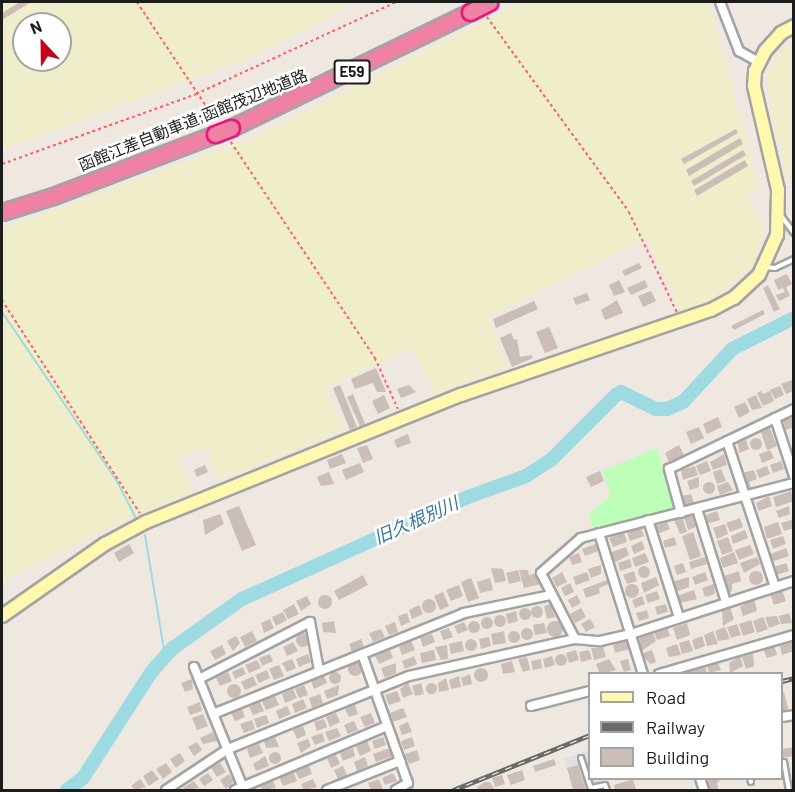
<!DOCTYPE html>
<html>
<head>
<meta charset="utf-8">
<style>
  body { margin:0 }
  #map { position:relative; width:795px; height:792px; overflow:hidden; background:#efe8e1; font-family:Barlow,"Noto Sans JP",sans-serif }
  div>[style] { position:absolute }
  .farmland>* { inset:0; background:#f0edca }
  .park>* { inset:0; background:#bdfeb9 }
  .parking>* { inset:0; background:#e0e0e0 }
  .stream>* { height:2px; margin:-1px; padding:0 1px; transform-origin:1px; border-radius:1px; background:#9ddae1 }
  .river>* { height:14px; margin:-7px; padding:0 7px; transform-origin:7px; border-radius:7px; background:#9ddae1 }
  .building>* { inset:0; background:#cbbdb7 }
  .round { border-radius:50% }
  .path>* { height:1.5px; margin-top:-0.75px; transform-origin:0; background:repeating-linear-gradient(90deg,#ff6167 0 3px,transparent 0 6px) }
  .roads { filter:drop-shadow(2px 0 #a3a3a3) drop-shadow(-2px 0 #a3a3a3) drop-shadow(0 2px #a3a3a3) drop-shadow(0 -2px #a3a3a3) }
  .lane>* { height:4px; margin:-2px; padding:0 2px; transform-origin:2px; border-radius:2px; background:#fff }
  .street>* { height:8px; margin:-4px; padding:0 4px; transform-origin:4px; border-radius:4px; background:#fff }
  .secondary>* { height:12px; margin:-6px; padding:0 6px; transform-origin:6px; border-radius:6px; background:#fff8af }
  .highway>* { height:15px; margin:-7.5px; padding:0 7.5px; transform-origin:7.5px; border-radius:7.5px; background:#ee81a4 }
  .rail>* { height:4.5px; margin-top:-2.25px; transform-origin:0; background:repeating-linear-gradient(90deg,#fff 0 7px,#6a6a6a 0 14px); box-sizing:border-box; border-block:2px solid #6a6a6a }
  .bridges { filter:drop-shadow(2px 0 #e61579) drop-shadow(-2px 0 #e61579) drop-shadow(0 2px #e61579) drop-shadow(0 -2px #e61579) }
  .highway-bridge>* { height:15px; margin:-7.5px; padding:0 7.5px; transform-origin:7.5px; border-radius:7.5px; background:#ee81a4 }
  span { translate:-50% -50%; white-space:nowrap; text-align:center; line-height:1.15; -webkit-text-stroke:5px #fff; paint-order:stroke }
  .shield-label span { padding:2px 4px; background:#fff; border:2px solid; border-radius:4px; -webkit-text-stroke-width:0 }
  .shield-label { font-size:15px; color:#1c1c1c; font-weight:700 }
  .street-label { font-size:16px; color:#1c1c1c }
  .water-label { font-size:18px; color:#3a789b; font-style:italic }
  .frame { position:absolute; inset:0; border:3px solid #1c1c1c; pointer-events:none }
  .legend { position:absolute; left:588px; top:672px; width:195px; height:108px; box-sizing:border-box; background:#fff; border:2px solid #a4a4a4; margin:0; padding:8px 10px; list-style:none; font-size:18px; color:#1c1c1c }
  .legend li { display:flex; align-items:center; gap:12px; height:30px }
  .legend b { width:30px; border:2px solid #a4a4a4 }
  .north { position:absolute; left:12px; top:12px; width:60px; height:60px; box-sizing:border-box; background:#fff; border:2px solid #a4a4a4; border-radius:50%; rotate:338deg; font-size:16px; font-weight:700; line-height:24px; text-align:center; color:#1c1c1c }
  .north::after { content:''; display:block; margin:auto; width:21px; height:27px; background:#c8001b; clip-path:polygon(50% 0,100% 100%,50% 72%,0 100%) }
</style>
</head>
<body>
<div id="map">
  <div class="farmland">
    <i style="clip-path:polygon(evenodd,2px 2px,357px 2px,252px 57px,2px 149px,2px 2px,24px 24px,60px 24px,60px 60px,24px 60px,24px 24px)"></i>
    <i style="clip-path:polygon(521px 2px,709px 2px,759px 186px,748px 194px,765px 229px,752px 266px,714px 301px,681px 311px,647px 239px,488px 316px,508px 367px,435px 394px,413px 349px,326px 386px,345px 430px,219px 480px,206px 448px,179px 458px,193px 492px,125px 520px,2px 581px,2px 229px,262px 134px)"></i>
    <i style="clip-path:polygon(793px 40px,794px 178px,788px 180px,774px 126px,766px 76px,774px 58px)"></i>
  </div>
  <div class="park">
    <i style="clip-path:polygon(657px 448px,675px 504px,672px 510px,593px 530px,589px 513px,611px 496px,602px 471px)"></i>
  </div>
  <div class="parking">
    <i style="clip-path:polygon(589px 751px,590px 778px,600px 779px,602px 787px,586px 790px,578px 765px,567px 768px,564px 758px)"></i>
  </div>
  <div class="stream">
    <i style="left:2px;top:312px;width:207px;rotate:55.8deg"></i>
    <i style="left:118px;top:483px;width:39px;rotate:63deg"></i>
    <i style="left:145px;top:535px;width:123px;rotate:80.6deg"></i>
  </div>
  <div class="river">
    <i style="left:67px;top:790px;width:20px;rotate:-37deg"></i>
    <i style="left:83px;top:778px;width:127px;rotate:-57.2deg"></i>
    <i style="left:152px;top:671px;width:31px;rotate:-48deg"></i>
    <i style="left:173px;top:648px;width:85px;rotate:-35.4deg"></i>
    <i style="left:242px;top:599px;width:248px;rotate:-24.3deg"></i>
    <i style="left:468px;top:497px;width:62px;rotate:-19.9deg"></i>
    <i style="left:526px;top:476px;width:30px;rotate:-33deg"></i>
    <i style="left:551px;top:460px;width:92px;rotate:-45deg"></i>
    <i style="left:616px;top:395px;width:6px;rotate:-31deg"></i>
    <i style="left:621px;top:392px;width:39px;rotate:26deg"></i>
    <i style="left:656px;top:409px;width:11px"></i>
    <i style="left:667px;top:409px;width:17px;rotate:-24deg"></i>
    <i style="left:683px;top:402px;width:72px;rotate:-47.2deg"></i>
    <i style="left:732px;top:349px;width:69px;rotate:-26.6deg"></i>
  </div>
  <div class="building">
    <i style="clip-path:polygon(20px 2px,31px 2px,2px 20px,2px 13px)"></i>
    <i style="clip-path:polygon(736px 129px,738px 133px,684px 164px,681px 159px)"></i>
    <i style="clip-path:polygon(740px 138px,743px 144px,689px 176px,686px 170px)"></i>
    <i style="clip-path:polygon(743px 150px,746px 155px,694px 186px,691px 181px)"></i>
    <i style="clip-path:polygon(745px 160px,748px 166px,697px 196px,694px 190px)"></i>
    <i style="clip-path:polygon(639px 263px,642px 268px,625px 276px,622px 271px)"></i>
    <i style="clip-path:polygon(787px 274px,792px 284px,786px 287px,790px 296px,779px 301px,776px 295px,785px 292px,783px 288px,778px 290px,774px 280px)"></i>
    <i style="clip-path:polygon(619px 280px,625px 292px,614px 296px,609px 285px)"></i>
    <i style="clip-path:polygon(645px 280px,648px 287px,631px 295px,627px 288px)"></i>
    <i style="clip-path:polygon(768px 285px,780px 309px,774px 312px,763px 288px)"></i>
    <i style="clip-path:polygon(651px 291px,656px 301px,643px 307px,638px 296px)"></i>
    <i style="clip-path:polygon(587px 293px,590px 300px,576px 305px,573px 298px)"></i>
    <i style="clip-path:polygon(617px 300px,623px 313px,605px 320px,601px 310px)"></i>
    <i style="clip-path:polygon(534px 301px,538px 309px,496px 328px,493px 319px)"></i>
    <i style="clip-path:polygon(763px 310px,765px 314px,734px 330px,731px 326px)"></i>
    <i style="clip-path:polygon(549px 327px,558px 348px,545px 353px,536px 332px)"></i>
    <i style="clip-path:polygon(511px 333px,514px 340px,517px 339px,520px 357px,531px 355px,533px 358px,512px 367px,500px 338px)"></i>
    <i style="clip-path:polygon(376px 368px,386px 392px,377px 392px,373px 383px,355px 389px,351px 379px)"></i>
    <i style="clip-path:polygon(792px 380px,794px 391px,786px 394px,781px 384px)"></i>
    <i style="clip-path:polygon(340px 385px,357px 427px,350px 430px,333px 388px)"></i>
    <i style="clip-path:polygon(409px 385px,416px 392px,401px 398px,397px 389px)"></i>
    <i style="clip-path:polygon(780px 386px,784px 395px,775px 399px,770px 390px)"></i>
    <i style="clip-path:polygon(761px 391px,763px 394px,770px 391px,774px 401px,763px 406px,757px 393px)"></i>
    <i style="clip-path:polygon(353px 394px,365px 424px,360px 426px,347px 397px)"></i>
    <i style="clip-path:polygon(384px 395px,390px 408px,378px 414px,372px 401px)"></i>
    <i style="clip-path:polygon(756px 395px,762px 408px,752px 410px,747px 399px)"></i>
    <i style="clip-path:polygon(745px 402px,750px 412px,739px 418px,734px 407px)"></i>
    <i style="clip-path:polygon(718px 417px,722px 427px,707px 434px,703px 424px)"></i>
    <i style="clip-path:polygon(792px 418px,794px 427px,786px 430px,783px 420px)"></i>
    <i style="clip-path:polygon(699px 427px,704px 438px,691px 444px,686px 432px)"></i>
    <i style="clip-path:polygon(770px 428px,777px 446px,767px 450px,761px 432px)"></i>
    <i style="clip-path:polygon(408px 434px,411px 443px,397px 448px,394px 440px)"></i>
    <i class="round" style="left:750px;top:438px;width:12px;height:12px"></i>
    <i style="clip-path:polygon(746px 440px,749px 449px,739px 453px,738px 443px)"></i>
    <i style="clip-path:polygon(367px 445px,373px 459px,363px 463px,357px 448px)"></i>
    <i style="clip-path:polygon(679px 445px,684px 455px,669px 462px,665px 453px)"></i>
    <i style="clip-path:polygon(770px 450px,774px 458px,762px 463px,759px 454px)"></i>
    <i style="clip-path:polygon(342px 454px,346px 463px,330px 469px,327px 460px)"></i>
    <i style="clip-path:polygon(724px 454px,727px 465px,713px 470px,710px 462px)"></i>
    <i style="clip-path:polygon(707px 461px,711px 471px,700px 475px,696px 466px)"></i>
    <i style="clip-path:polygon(781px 461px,784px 469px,773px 473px,770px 465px)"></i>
    <i style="clip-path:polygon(360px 463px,364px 472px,346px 480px,342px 470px)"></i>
    <i style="clip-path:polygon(205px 465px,208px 472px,197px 477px,194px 470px)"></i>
    <i style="clip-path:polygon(695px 466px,698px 475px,683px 480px,681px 470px)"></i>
    <i style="clip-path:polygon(767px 466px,770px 474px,759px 478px,756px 470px)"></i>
    <i style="clip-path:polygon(721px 469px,726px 481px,717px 484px,713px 472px)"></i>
    <i style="clip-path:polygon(754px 470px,757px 479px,749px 482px,751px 488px,747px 489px,742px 473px)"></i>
    <i style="clip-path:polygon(600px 471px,604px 481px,591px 487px,586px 477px)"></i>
    <i style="clip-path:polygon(329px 472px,334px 484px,321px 486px,317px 477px)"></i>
    <i style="clip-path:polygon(699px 477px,699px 487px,690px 490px,687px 481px)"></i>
    <i class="round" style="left:703px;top:482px;width:12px;height:12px"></i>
    <i style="clip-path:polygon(728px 482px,733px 490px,720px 495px,717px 486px)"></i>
    <i style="clip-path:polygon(791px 491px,794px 501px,776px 507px,773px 497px)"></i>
    <i style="clip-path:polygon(691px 494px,694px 503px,684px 506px,681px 496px)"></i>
    <i style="clip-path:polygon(769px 496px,772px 506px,759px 511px,756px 503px)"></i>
    <i style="clip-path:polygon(239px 506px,256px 545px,242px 551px,226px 511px)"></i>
    <i style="clip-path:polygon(789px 506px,790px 514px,779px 518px,776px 511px)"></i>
    <i style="clip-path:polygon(717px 511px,720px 520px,706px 524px,703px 516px)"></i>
    <i style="clip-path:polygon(220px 514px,224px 524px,205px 535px,203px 520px)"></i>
    <i style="clip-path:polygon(692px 514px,696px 527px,688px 530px,684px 517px)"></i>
    <i style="clip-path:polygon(682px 517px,687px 532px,680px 534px,674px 520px)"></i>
    <i style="clip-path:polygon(740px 518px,743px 527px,730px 532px,726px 523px)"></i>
    <i style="clip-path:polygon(794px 519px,794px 528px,784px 531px,781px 523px)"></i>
    <i style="clip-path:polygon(667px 522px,670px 529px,657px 534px,654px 527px)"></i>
    <i style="clip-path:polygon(778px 522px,782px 534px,767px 539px,764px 527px)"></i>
    <i style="clip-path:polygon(725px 524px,728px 534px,717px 539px,713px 528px)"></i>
    <i style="clip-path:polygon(641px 527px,644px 536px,630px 541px,627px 532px)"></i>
    <i style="clip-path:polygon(745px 530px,748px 538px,733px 544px,731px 536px)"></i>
    <i style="clip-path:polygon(693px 532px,701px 556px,690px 560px,682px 536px)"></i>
    <i style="clip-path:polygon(624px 533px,627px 542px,613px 547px,609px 538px)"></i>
    <i style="clip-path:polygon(783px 536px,786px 544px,773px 549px,770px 540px)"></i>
    <i style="clip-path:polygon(674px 537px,677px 545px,665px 548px,663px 541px)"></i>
    <i style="clip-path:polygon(728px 537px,733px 551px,722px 555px,717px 541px)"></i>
    <i style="clip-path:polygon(642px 541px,645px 549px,634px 554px,631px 546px)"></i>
    <i style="clip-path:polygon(129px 544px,134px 553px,119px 562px,114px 553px)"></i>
    <i style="clip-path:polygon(596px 544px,598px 551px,585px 556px,582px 549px)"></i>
    <i style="clip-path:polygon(750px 545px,754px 554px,739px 560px,735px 550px)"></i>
    <i style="clip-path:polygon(626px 547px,629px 555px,612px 564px,612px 552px)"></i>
    <i style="clip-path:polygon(786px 548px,789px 556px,771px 562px,768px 555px)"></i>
    <i style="clip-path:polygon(734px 552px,738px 563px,723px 568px,720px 558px)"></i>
    <i style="clip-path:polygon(579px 553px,582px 562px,572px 565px,569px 557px)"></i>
    <i style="clip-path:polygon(645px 553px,649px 562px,635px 567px,632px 558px)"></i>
    <i style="clip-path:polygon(705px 557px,707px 564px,691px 569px,689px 562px)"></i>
    <i style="clip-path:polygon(757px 557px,760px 564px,744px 573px,740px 563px)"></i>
    <i style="clip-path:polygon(630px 559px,632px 567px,620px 571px,618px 563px)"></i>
    <i style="clip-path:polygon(683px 563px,686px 572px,677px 575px,674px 566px)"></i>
    <i style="clip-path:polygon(786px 563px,789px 571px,776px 575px,774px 567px)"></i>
    <i style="clip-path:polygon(601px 565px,601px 574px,591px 578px,588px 569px)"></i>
    <i class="round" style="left:638px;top:566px;width:12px;height:12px"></i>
    <i style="clip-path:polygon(491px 568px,503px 569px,506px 581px,495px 583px)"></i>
    <i style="clip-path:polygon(518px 570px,521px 581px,509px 584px,506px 573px)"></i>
    <i style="clip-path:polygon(519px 570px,528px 570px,529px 575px,538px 573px,541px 584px,524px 588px)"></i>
    <i style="clip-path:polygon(634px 571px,637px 581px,627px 584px,623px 575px)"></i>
    <i style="clip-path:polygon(739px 571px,741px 581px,732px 584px,732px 591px,727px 593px,721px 577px)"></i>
    <i class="round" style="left:749px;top:571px;width:14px;height:14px"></i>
    <i style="clip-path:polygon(562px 572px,567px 582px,557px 587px,552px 578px)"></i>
    <i style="clip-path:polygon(587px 572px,590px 580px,576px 585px,573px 577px)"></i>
    <i style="clip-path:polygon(705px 572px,708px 580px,695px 585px,692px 577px)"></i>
    <i style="clip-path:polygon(363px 575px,368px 585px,339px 600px,334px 591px)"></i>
    <i style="clip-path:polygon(656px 577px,659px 585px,644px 593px,641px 583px)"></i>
    <i style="clip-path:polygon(689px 577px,689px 587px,676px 592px,672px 582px)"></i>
    <i style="clip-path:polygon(471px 578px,479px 598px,468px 602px,461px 582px)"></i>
    <i style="clip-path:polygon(490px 578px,493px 590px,480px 593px,477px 582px)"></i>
    <i style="clip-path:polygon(607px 580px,609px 584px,599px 588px,600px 593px,586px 598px,583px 589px)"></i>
    <i style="clip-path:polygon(570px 583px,574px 592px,565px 596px,561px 588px)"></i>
    <i style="clip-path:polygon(714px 584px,715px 594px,705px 597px,702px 588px)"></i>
    <i class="round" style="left:625px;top:584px;width:14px;height:14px"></i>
    <i style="clip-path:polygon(459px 585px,463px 596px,451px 601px,446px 590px)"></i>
    <i style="clip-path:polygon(694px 590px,697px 599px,680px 603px,677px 596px)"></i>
    <i style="clip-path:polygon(782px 590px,786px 601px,774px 605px,770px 594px)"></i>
    <i style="clip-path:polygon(657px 591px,660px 599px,648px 603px,645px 595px)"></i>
    <i style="clip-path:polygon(443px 592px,449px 606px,440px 610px,434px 596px)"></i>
    <i class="round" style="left:318px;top:595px;width:14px;height:14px"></i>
    <i style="clip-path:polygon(577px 595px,581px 603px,572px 608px,568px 600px)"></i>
    <i style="clip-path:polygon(307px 596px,311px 604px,301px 611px,296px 601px)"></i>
    <i style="clip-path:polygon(642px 596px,645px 604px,635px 608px,632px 600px)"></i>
    <i style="clip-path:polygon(754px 598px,757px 611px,743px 616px,740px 607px)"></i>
    <i class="round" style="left:422px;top:599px;width:14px;height:14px"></i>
    <i style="clip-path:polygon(294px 604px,299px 614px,288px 619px,283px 610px)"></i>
    <i style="clip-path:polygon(550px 604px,555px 617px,547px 619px,544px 606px)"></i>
    <i style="clip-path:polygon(666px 604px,668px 612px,657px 615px,655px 607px)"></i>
    <i style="clip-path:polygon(419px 605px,423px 614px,412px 619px,409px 610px)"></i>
    <i class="round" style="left:531px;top:606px;width:12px;height:12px"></i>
    <i style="clip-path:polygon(730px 607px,734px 619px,723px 626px,722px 609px)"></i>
    <i class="round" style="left:519px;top:608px;width:12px;height:12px"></i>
    <i style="clip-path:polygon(581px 608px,586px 617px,575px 623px,570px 614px)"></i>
    <i style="clip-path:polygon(647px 610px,649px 618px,639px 621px,636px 613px)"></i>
    <i style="clip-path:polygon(516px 611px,518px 621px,508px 624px,506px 614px)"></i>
    <i style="clip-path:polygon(283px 612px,287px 620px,276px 626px,272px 617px)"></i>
    <i style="clip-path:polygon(407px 613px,410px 622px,401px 626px,398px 616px)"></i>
    <i style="clip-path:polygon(789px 613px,792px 623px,781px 624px,779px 616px)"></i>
    <i class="round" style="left:494px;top:615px;width:12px;height:12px"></i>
    <i style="clip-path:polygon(777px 616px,780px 624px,769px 628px,765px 617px)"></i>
    <i class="round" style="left:481px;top:617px;width:12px;height:12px"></i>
    <i style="clip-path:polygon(763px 617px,768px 629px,757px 633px,753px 621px)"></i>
    <i style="clip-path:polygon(270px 619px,274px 628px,264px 633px,261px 623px)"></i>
    <i style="clip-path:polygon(590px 619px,595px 627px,586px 632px,581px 624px)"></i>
    <i style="clip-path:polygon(751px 620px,755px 632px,743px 636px,739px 624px)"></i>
    <i class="round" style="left:468px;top:621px;width:12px;height:12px"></i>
    <i style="clip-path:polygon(334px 621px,336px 633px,323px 632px,322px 623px)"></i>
    <i class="round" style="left:547px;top:621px;width:16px;height:16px"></i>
    <i style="clip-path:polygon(395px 622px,398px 632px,389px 635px,385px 626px)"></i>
    <i style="clip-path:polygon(464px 622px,468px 630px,458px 634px,454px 626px)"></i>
    <i style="clip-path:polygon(544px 623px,547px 633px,535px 635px,533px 625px)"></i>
    <i style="clip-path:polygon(687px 623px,690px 635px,677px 640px,673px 628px)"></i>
    <i style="clip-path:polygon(737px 624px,741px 635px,731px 638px,727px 627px)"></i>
    <i style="clip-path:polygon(667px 627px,670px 636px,657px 640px,654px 632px)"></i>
    <i style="clip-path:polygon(725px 627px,730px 639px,718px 641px,715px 631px)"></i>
    <i class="round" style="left:521px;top:628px;width:12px;height:12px"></i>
    <i style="clip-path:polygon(449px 628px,453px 637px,443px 640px,440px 631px)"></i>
    <i style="clip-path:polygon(381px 629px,385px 637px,373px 642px,369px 633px)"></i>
    <i class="round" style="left:508px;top:631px;width:12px;height:12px"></i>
    <i style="clip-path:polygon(252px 631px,257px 641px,245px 647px,240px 637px)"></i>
    <i style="clip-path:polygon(504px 631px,506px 643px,493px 645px,491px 634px)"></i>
    <i style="clip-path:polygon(713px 631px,718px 644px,707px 646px,704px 635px)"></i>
    <i style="clip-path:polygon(653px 633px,656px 641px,640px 652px,639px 638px)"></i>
    <i class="round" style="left:296px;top:633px;width:14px;height:14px"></i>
    <i style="clip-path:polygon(432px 634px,435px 642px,423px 647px,420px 638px)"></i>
    <i style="clip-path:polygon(236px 636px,240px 643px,233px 651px,227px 641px)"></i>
    <i style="clip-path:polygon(702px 636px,705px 646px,695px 650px,692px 640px)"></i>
    <i style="clip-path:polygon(489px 637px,491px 646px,481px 649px,479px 639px)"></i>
    <i class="round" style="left:465px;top:639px;width:12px;height:12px"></i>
    <i style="clip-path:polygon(361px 639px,364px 646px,352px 652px,349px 644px)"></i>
    <i style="clip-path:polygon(689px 640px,693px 651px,682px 654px,679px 643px)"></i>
    <i style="clip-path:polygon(411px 641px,415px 650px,402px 655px,399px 647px)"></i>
    <i style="clip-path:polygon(462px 641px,464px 651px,451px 654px,449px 644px)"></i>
    <i style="clip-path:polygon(628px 641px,630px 649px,615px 653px,613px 645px)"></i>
    <i style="clip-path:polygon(293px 642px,298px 651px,287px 656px,283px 647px)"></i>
    <i style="clip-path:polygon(793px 642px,794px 651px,782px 655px,780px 646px)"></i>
    <i style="clip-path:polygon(677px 644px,681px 655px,669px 657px,666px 648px)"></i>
    <i style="clip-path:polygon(222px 645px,226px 654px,215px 660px,210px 651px)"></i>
    <i style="clip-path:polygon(447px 645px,448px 659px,441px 660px,435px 647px)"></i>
    <i style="clip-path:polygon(774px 645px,777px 655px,767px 658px,763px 649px)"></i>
    <i style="clip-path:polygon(603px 647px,606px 657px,594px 660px,591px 648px)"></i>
    <i style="clip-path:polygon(390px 650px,393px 658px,379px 664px,375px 656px)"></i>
    <i style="clip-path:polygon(434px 650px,436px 660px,422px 663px,420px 653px)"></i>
    <i style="clip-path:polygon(576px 650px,579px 660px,569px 663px,566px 653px)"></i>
    <i style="clip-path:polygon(589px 650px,592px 659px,581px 662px,579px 652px)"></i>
    <i style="clip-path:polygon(652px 650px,656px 662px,651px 664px,640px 654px)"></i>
    <i style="clip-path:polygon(270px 654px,273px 661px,262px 666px,259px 658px)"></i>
    <i style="clip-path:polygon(308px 654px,311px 662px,299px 667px,296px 659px)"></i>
    <i style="clip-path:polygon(753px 654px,754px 666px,746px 669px,742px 657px)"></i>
    <i class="round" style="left:555px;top:654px;width:12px;height:12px"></i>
    <i style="clip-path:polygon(414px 656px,417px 664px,405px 669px,402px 661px)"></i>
    <i style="clip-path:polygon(552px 656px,555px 665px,545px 668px,543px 659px)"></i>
    <i style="clip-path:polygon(740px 656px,743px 666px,730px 673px,729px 663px)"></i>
    <i style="clip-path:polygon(527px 657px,530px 670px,523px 672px,518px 659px)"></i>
    <i style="clip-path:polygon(292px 659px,296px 668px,287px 672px,282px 663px)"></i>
    <i style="clip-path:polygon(541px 659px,542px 668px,533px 670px,531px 661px)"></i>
    <i style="clip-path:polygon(609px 659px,616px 670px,600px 674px,596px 664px)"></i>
    <i style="clip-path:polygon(628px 659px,631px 670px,624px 672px,620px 661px)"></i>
    <i style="clip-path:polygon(257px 660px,261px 668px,249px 673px,245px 665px)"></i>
    <i style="clip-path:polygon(512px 661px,515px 672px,503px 674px,501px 664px)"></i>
    <i style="clip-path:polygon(718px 662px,721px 670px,709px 673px,707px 665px)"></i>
    <i class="round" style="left:348px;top:662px;width:14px;height:14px"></i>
    <i style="clip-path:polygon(396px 663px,396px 673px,385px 678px,381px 668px)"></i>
    <i style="clip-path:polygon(279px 665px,284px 676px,274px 680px,269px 669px)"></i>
    <i style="clip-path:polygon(705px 665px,707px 674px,690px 674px,689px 669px)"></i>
    <i style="clip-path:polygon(243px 667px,246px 674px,235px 679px,232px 672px)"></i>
    <i class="round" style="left:474px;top:668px;width:14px;height:14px"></i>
    <i style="clip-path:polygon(267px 670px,270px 678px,259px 683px,255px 675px)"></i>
    <i class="round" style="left:329px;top:672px;width:12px;height:12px"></i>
    <i style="clip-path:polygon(228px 672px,232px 681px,220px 686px,216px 678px)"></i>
    <i style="clip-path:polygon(470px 674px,472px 684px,463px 686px,461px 678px)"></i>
    <i style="clip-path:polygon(253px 676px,257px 685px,245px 690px,241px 682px)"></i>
    <i style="clip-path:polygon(324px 676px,327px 683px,314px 689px,311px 681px)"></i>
    <i style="clip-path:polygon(459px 676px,461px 687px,451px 689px,449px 680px)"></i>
    <i style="clip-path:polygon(446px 678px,449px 690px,439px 692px,438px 683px)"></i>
    <i style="clip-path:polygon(192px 679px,193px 689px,185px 692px,181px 683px)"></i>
    <i class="round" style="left:425.5px;top:682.5px;width:11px;height:11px"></i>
    <i style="clip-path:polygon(408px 683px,413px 694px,403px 698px,400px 689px)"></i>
    <i style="clip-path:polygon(421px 683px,424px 694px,415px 696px,412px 686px)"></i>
    <i class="round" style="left:227px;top:684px;width:14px;height:14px"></i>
    <i style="clip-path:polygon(304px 685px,308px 695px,299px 698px,295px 689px)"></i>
    <i style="clip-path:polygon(339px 685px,338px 695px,327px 699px,324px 691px)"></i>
    <i style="clip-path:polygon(293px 689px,297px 698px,285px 703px,282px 694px)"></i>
    <i style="clip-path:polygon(397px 691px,401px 701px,389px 705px,385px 695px)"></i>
    <i style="clip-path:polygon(784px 692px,789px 712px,782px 714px,782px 693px)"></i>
    <i style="clip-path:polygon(320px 694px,323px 703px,312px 708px,309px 698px)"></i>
    <i style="clip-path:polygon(275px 696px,279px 705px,266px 710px,262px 701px)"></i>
    <i style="clip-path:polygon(303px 699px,307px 708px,295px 713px,292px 704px)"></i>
    <i style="clip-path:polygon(200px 702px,202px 711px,190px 715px,187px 707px)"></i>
    <i style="clip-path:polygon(260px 702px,264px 711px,253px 715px,249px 707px)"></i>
    <i style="clip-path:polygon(355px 705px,358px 714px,349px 717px,345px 709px)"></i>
    <i style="clip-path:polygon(287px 706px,291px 714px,279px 719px,276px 711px)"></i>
    <i style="clip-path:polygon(403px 708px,407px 717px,393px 722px,390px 713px)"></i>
    <i style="clip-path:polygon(242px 709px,245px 717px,235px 721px,231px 713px)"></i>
    <i style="clip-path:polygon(336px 713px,340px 722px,330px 727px,326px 717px)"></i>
    <i style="clip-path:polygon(371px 713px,375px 723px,365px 727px,360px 717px)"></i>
    <i style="clip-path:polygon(203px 714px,208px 726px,197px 730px,192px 718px)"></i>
    <i style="clip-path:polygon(266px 715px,269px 723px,257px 728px,254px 719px)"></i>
    <i style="clip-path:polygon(324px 719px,327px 727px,317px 731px,314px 722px)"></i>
    <i style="clip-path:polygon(252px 720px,255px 729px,244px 733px,240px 724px)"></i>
    <i style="clip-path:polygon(354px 721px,358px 730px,348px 734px,344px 725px)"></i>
    <i style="clip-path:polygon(408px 722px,412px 732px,402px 735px,399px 726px)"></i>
    <i style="clip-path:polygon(303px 726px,306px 735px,297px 739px,293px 730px)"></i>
    <i style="clip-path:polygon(337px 728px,341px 736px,329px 741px,325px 732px)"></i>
    <i style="clip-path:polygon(213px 732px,217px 741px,203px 744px,200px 738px)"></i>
    <i style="clip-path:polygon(322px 733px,325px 741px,315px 745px,311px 737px)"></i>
    <i style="clip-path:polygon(275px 737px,279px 747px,266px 748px,264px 741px)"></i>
    <i style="clip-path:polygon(383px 737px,386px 745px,375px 749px,372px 741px)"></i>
    <i style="clip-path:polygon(412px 737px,415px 746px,404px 750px,401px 741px)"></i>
    <i style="clip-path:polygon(308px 739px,311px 746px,301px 753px,297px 743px)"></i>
    <i style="clip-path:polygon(367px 741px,371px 751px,360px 756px,356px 746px)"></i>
    <i style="clip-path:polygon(197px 742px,202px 750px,194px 756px,188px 747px)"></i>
    <i style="clip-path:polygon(259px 744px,263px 753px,250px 758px,247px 749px)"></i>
    <i style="clip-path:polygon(794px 747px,794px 756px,782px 758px,782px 749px)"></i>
    <i style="clip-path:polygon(353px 748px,355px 756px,343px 761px,340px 753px)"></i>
    <i style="clip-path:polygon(390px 748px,393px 756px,376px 762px,373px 754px)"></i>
    <i style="clip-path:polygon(417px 750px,420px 760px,409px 764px,405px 754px)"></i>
    <i class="round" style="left:269px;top:752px;width:12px;height:12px"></i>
    <i style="clip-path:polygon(180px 753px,185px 761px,176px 768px,170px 759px)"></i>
    <i style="clip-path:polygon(336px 755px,340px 764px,331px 768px,327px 758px)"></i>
    <i style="clip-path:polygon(265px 756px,269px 766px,256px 771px,253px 764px)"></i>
    <i style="clip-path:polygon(365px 757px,368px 766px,357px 771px,354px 762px)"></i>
    <i style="clip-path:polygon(554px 759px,556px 765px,535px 772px,533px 766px)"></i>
    <i style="clip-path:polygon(166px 763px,172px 772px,163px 779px,156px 769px)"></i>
    <i style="clip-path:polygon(220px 763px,226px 772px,217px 777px,211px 768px)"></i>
    <i style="clip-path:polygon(578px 765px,586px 790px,573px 790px,567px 768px)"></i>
    <i style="clip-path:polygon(309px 766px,312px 774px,299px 779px,295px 771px)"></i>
    <i style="clip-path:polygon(343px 766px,347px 775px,338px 779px,334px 770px)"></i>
    <i style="clip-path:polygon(152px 770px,159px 779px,149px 786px,143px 776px)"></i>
    <i style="clip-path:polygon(293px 770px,297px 781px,283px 786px,279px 776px)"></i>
    <i style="clip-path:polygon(522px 770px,525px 780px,511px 785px,507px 775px)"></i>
    <i style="clip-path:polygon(208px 773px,213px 780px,204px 786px,199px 779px)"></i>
    <i style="clip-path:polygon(393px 773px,397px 781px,385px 785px,382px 778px)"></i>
    <i style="clip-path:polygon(229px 774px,234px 781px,226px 789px,220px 780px)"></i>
    <i style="clip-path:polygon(502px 775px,505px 784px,495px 787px,492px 778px)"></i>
    <i style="clip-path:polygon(722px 778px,717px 783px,718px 789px,707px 790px,705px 781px)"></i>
    <i style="clip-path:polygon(140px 779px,146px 787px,135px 790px,131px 786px)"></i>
    <i style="clip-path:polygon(272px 779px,276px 788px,262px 790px,259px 784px)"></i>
    <i style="clip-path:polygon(313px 779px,317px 787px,304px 790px,301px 784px)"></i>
    <i style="clip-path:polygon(379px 779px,383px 790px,371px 790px,368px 783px)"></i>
    <i style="clip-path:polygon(633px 779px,636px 790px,615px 790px,614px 785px)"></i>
    <i style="clip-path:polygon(194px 781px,199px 788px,185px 790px,183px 788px)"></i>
    <i style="clip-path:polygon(485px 782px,490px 782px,495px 790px,479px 790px,477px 787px)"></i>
  </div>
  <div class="path">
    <i style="left:137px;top:2px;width:143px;rotate:56.4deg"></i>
    <i style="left:487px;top:17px;width:241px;rotate:53.9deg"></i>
    <i style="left:629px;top:212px;width:111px;rotate:64.4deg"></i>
    <i style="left:231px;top:142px;width:260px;rotate:56.3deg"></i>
    <i style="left:375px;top:358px;width:56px;rotate:65.7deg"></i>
    <i style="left:2px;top:164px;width:206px;rotate:-19.8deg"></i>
    <i style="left:196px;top:94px;width:220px;rotate:-24.7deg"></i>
    <i style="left:2px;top:300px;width:254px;rotate:57.1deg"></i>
  </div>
  <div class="roads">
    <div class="lane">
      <i style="left:782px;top:217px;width:20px;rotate:53deg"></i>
      <i style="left:765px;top:267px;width:10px;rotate:6deg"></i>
      <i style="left:775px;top:268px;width:21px;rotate:-25deg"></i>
      <i style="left:581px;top:758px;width:32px;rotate:72deg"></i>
      <i style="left:591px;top:788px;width:14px;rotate:-12deg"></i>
      <i style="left:605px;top:785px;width:5px;rotate:68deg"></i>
      <i style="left:784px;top:762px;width:28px;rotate:80deg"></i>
      <i style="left:750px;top:778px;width:4px;rotate:76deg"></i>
    </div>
    <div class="street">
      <i style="left:720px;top:2px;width:53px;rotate:68.8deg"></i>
      <i style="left:739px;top:51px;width:23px;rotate:29deg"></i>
      <i style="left:775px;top:418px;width:61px;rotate:71.9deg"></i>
      <i style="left:727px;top:441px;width:154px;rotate:71.8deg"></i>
      <i style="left:697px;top:509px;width:97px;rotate:72.7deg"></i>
      <i style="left:681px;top:513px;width:46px;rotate:-105.3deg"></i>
      <i style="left:669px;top:469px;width:139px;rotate:-25.6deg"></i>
      <i style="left:648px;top:520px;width:102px;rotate:72.3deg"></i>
      <i style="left:599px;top:533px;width:148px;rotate:72.7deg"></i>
      <i style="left:575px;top:639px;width:74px;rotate:-117.3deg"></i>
      <i style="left:541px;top:573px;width:53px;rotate:-41.2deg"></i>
      <i style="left:581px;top:538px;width:220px;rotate:-14.5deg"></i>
      <i style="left:362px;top:654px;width:137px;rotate:70.4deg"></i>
      <i style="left:408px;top:783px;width:14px;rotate:150deg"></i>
      <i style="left:194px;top:667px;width:133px;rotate:67.9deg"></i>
      <i style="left:659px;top:674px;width:141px;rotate:-16.1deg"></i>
      <i style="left:199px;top:679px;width:125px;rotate:-27.2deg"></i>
      <i style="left:310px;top:622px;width:49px;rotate:79.4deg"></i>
      <i style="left:531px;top:706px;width:61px;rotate:-14.3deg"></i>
      <i style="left:213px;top:714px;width:271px;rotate:-21.9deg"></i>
      <i style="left:464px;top:613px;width:89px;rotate:-11.7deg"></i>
      <i style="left:782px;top:717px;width:12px;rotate:-9deg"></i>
      <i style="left:700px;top:778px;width:13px;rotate:72deg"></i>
      <i style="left:166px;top:790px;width:74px;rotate:-33.5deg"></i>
      <i style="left:228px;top:749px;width:195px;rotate:-22deg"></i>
      <i style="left:409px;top:676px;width:170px;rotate:-12.6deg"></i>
      <i style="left:575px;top:639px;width:25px;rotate:5deg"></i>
      <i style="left:600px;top:641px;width:32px;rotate:-13deg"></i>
      <i style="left:631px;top:634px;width:171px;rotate:-18deg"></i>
      <i style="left:235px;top:790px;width:165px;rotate:-22.8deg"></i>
      <i style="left:327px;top:790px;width:79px;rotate:-21.7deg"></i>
    </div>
    <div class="secondary">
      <i style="left:2px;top:616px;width:126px;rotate:-35deg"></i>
      <i style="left:105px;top:544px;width:47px;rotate:-28.2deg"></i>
      <i style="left:146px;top:522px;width:340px;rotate:-22deg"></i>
      <i style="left:461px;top:395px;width:264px;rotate:-18.8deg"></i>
      <i style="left:711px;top:310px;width:26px;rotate:-28deg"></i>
      <i style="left:734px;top:298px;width:34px;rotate:-43deg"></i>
      <i style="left:759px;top:275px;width:44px;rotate:-65.8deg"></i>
      <i style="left:777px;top:235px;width:45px;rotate:-88.7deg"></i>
      <i style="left:778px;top:190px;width:107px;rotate:-103deg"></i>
      <i style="left:754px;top:86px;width:15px;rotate:-86deg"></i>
      <i style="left:755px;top:71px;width:22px;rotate:-63deg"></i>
      <i style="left:765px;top:51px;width:24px;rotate:-48deg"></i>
      <i style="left:781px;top:33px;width:15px;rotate:-28deg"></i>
    </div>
    <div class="highway">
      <i style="left:231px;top:128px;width:266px;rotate:-25.9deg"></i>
      <i style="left:2px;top:212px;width:53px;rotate:-17.4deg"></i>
      <i style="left:53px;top:196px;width:173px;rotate:-20.9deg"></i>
    </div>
  </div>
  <div class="rail">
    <i style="left:782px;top:681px;width:12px;rotate:-14deg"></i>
    <i style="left:453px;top:790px;width:148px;rotate:-21.9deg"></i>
  </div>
  <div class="bridges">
    <div class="highway-bridge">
      <i style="left:470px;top:12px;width:22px;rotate:-27deg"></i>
      <i style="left:215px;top:134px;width:17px;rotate:-21deg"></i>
    </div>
  </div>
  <div class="shield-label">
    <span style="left:352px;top:72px">E59</span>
  </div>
  <div class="street-label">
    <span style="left:193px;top:120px;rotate:-22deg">函館江差自動車道;函館茂辺地道路</span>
  </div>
  <div class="water-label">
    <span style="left:416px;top:520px;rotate:-24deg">旧久根別川</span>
  </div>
  <div class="frame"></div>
  <ul class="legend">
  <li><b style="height:8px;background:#fff8af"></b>Road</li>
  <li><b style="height:8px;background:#6a6a6a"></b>Railway</li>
  <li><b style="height:16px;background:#cbbdb7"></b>Building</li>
  </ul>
  <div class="north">N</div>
</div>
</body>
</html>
